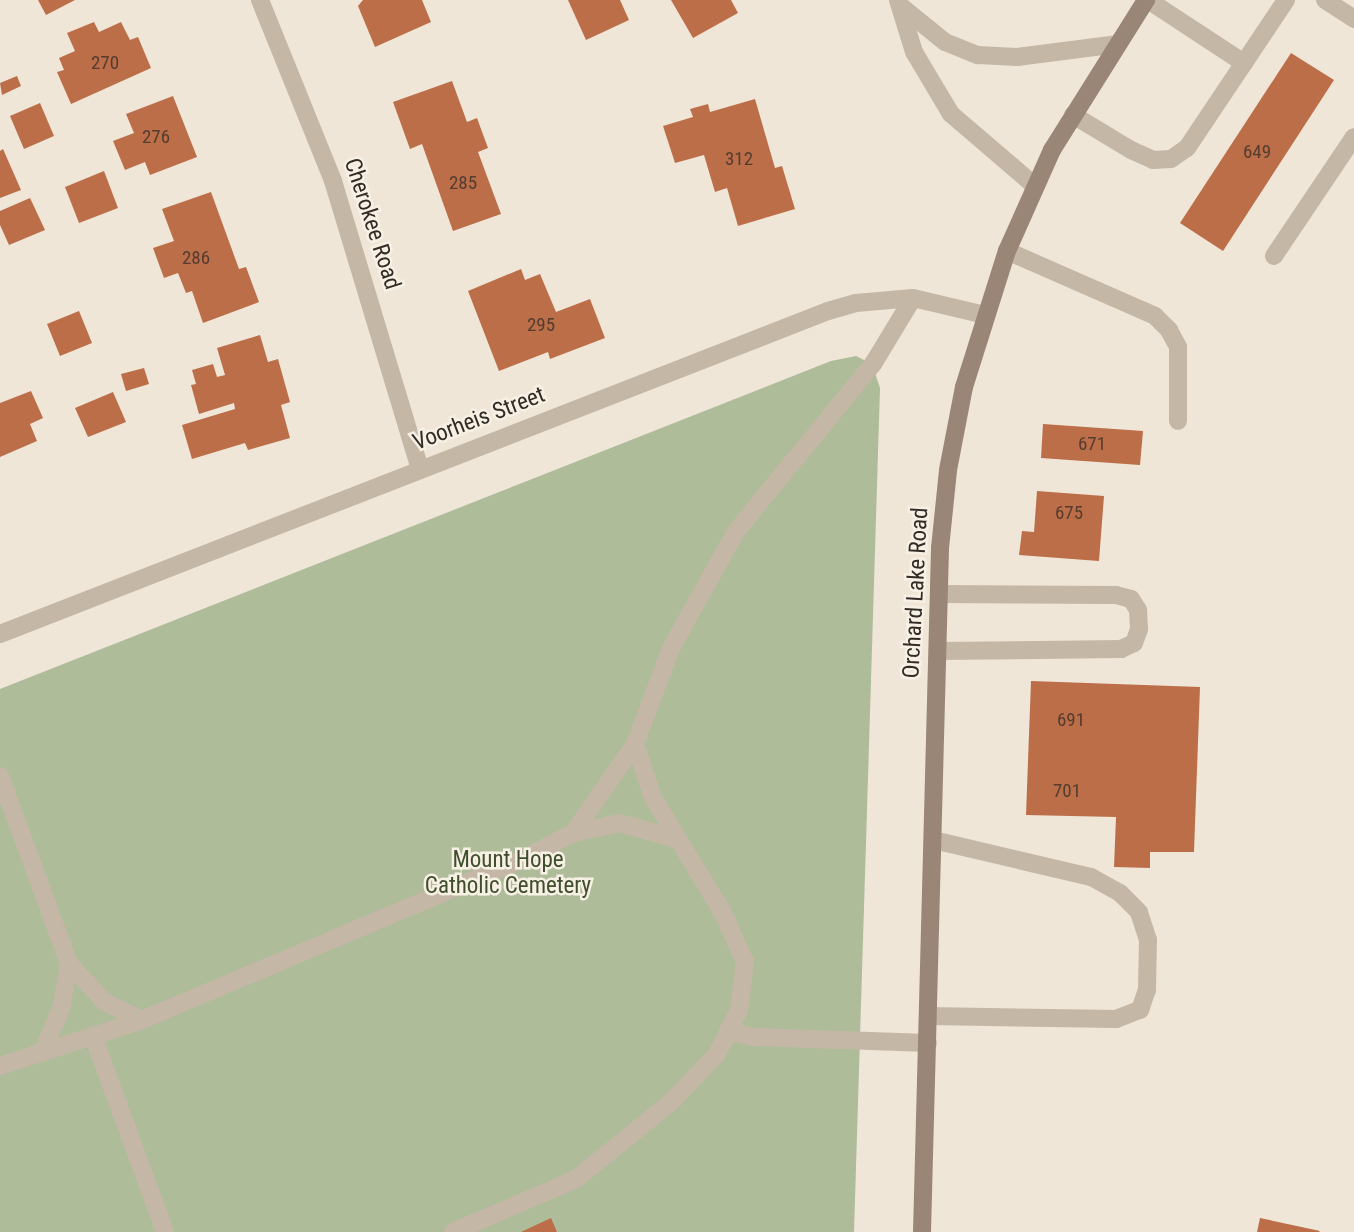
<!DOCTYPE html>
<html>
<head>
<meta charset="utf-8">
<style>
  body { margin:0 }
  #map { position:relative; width:1354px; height:1232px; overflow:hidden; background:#efe6d8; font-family:"Roboto Condensed",sans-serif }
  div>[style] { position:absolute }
  .green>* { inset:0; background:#aebc9a }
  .building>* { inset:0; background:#bc6e49 }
  .service>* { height:18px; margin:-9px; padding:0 9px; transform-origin:9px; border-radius:9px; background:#c5b7a6 }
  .minor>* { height:18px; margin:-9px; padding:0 9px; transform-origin:9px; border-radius:9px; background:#c5b7a6 }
  .tertiary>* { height:18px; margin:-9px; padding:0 9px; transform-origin:9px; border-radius:9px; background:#c5b7a6 }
  .secondary>* { height:18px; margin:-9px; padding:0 9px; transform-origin:9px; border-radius:9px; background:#998677 }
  span { translate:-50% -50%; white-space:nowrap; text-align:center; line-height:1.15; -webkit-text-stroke:5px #f7f0e4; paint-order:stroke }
  .number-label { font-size:19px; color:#543c2f }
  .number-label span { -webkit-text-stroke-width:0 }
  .street-label { font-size:23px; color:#322b26 }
  .park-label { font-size:23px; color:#3f4e2c }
</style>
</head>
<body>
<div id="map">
  <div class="green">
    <i style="clip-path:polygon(856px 356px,872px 364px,880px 388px,854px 1232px,0 1232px,0 689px,831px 361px)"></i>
  </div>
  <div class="building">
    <i style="clip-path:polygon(38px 0,75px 0,46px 15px)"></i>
    <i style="clip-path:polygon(363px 0,422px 0,431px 22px,375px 47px,358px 6px)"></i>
    <i style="clip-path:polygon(568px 0,620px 0,629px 20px,586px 40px)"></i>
    <i style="clip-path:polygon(671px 0,731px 0,738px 13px,693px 38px)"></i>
    <i style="clip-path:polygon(94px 22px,99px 32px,121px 22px,130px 40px,138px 37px,151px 68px,71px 104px,57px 72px,64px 70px,59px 58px,75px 51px,67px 33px)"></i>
    <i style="clip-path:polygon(1291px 53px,1334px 80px,1223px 251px,1180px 223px)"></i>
    <i style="clip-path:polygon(17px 76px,21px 86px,2px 95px,0 83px)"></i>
    <i style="clip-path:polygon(452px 81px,467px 122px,477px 118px,488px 148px,478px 152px,501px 214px,453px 231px,422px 144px,410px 149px,393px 102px)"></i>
    <i style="clip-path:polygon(173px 96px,197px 157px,150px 175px,145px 162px,125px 170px,113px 141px,134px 133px,126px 114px)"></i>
    <i style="clip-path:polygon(755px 99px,775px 168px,782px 166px,795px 209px,738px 226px,727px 188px,715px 192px,704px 155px,675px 163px,663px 126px,693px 117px,690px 109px,708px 104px,710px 112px)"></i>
    <i style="clip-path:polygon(40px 103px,54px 136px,24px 149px,10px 116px)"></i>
    <i style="clip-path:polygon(3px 149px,21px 190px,0 198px,0 151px)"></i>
    <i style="clip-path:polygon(104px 171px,118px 208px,79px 223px,65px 187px)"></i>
    <i style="clip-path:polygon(211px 192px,239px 269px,246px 267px,259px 302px,203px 323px,192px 291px,186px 293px,178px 273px,164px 278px,153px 248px,174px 241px,162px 209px)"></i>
    <i style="clip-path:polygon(30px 198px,45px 230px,9px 245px,0 225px,0 211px)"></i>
    <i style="clip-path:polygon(521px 269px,525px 280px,540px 274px,556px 312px,590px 299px,605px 338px,550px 359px,548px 352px,499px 371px,468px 291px)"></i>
    <i style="clip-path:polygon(79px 311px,92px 343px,60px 356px,47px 324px)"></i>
    <i style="clip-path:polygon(260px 335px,268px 362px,278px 359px,290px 402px,281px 405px,290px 438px,248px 450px,245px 443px,192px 459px,182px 425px,235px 409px,234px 403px,199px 414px,191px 385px,196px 384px,192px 370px,213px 364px,217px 377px,225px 375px,217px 348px)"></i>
    <i style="clip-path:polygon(144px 368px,149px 384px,126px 391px,121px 374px)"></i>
    <i style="clip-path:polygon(31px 391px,43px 418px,30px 424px,37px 441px,0 457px,0 403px)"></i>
    <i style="clip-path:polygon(113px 392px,126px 422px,88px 437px,75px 408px)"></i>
    <i style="clip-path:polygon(1043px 424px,1143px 431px,1140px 465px,1041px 458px)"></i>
    <i style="clip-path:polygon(1037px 491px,1104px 496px,1099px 561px,1019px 555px,1022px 531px,1034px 532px)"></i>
    <i style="clip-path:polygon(1031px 681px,1200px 687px,1194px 852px,1150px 852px,1150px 868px,1114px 867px,1116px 817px,1026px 815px)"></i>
    <i style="clip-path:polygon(551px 1218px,557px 1232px,521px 1232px)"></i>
    <i style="clip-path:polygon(1260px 1218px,1320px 1231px,1319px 1232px,1257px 1232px)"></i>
  </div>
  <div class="service">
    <i style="left:1148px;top:0;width:115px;rotate:33.3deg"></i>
    <i style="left:1073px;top:115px;width:68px;rotate:31.1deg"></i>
    <i style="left:1131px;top:150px;width:24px;rotate:24deg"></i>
    <i style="left:1153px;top:160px;width:18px;rotate:-3deg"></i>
    <i style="left:1171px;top:159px;width:19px;rotate:-35deg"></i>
    <i style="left:1187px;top:148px;width:178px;rotate:-56.2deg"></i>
    <i style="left:1007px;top:251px;width:162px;rotate:23.7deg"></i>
    <i style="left:1155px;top:316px;width:20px;rotate:45deg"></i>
    <i style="left:1169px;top:330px;width:19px;rotate:62deg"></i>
    <i style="left:1178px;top:347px;width:74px;rotate:90deg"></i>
    <i style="left:1274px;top:256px;width:143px;rotate:-56.1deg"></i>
    <i style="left:938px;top:651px;width:183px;rotate:-0.6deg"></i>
    <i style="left:1121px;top:649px;width:14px;rotate:-25deg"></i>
    <i style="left:1134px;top:643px;width:15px;rotate:-70deg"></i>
    <i style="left:1139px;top:629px;width:19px;rotate:-93deg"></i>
    <i style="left:1138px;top:610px;width:13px;rotate:-122deg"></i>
    <i style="left:1131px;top:599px;width:16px;rotate:-165deg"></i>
    <i style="left:1116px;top:595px;width:177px;rotate:-179.7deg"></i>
    <i style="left:0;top:776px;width:200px;rotate:69.8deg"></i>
    <i style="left:69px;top:964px;width:52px;rotate:46.5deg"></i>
    <i style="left:105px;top:1002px;width:41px;rotate:25.9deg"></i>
    <i style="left:573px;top:833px;width:48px;rotate:-12deg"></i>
    <i style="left:620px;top:823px;width:55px;rotate:15.8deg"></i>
    <i style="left:928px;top:1016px;width:188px;rotate:0.9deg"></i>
    <i style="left:1116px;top:1019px;width:26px;rotate:-21deg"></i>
    <i style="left:1140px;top:1010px;width:21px;rotate:-71deg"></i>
    <i style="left:1147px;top:990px;width:50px;rotate:-88.9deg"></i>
    <i style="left:1148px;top:940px;width:29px;rotate:-108deg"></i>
    <i style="left:1139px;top:912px;width:27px;rotate:-135deg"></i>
    <i style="left:1120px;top:893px;width:33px;rotate:-151deg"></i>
    <i style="left:1091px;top:877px;width:162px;rotate:-166.8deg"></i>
    <i style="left:728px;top:1031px;width:27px;rotate:13deg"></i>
    <i style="left:754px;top:1037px;width:174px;rotate:2deg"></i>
    <i style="left:93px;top:1036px;width:209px;rotate:69.8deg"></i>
    <i style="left:42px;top:1053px;width:48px;rotate:-66.6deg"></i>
    <i style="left:61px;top:1009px;width:46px;rotate:-79.9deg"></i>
    <i style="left:0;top:1066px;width:149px;rotate:-17.9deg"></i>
    <i style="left:142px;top:1020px;width:416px;rotate:-22.9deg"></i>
    <i style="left:525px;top:858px;width:54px;rotate:-27.5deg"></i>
    <i style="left:573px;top:833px;width:108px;rotate:-55.1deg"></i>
    <i style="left:635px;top:744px;width:103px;rotate:-69.4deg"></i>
    <i style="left:671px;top:648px;width:135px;rotate:-60.8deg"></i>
    <i style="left:737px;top:530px;width:215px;rotate:-50.7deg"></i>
    <i style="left:873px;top:364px;width:77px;rotate:-58.8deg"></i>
    <i style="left:453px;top:1232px;width:134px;rotate:-23.3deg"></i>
    <i style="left:576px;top:1179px;width:121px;rotate:-39deg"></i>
    <i style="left:670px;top:1103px;width:68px;rotate:-46.2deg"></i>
    <i style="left:717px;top:1054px;width:49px;rotate:-63.4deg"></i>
    <i style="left:739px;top:1010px;width:48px;rotate:-82.9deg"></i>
    <i style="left:745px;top:962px;width:54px;rotate:-114.2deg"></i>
    <i style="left:723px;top:913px;width:135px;rotate:-121.3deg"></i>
    <i style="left:653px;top:798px;width:57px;rotate:-108.4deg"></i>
  </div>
  <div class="minor">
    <i style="left:260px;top:0;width:195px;rotate:68deg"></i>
    <i style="left:333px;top:181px;width:301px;rotate:73.2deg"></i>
    <i style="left:898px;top:0;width:54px;rotate:72.9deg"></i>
    <i style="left:914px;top:52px;width:72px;rotate:59.2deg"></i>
    <i style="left:951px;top:114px;width:111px;rotate:40.6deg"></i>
    <i style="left:1325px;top:0;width:35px;rotate:33deg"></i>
    <i style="left:903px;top:8px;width:54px;rotate:39deg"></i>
    <i style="left:945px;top:42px;width:35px;rotate:22deg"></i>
    <i style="left:978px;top:55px;width:39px;rotate:3deg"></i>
    <i style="left:1017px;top:57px;width:102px;rotate:-7.3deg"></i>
  </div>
  <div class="tertiary">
    <i style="left:0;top:634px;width:889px;rotate:-21.31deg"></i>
    <i style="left:828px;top:311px;width:29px;rotate:-16deg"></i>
    <i style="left:856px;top:303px;width:57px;rotate:-5deg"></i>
    <i style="left:913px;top:298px;width:74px;rotate:13.3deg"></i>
  </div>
  <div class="secondary">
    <i style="left:922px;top:1232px;width:684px;rotate:-88.49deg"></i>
    <i style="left:940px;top:548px;width:78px;rotate:-84.1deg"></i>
    <i style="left:948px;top:470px;width:85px;rotate:-79.1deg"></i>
    <i style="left:964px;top:387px;width:143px;rotate:-72.5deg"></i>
    <i style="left:1007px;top:251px;width:111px;rotate:-66deg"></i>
    <i style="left:1052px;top:150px;width:177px;rotate:-57.9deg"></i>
  </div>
  <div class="number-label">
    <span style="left:105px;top:63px">270</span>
    <span style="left:156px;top:137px">276</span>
    <span style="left:1257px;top:152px">649</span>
    <span style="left:739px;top:159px">312</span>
    <span style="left:463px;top:183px">285</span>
    <span style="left:196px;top:258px">286</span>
    <span style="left:541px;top:325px">295</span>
    <span style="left:1092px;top:444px">671</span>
    <span style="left:1069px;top:513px">675</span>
    <span style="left:1071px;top:720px">691</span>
    <span style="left:1067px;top:791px">701</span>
  </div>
  <div class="street-label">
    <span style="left:372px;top:224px;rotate:72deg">Cherokee Road</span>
    <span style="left:479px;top:419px;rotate:-21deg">Voorheis Street</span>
    <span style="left:916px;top:593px;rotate:-87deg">Orchard Lake Road</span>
  </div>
  <div class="park-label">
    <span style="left:508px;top:873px">Mount Hope<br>Catholic Cemetery</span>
  </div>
</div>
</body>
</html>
